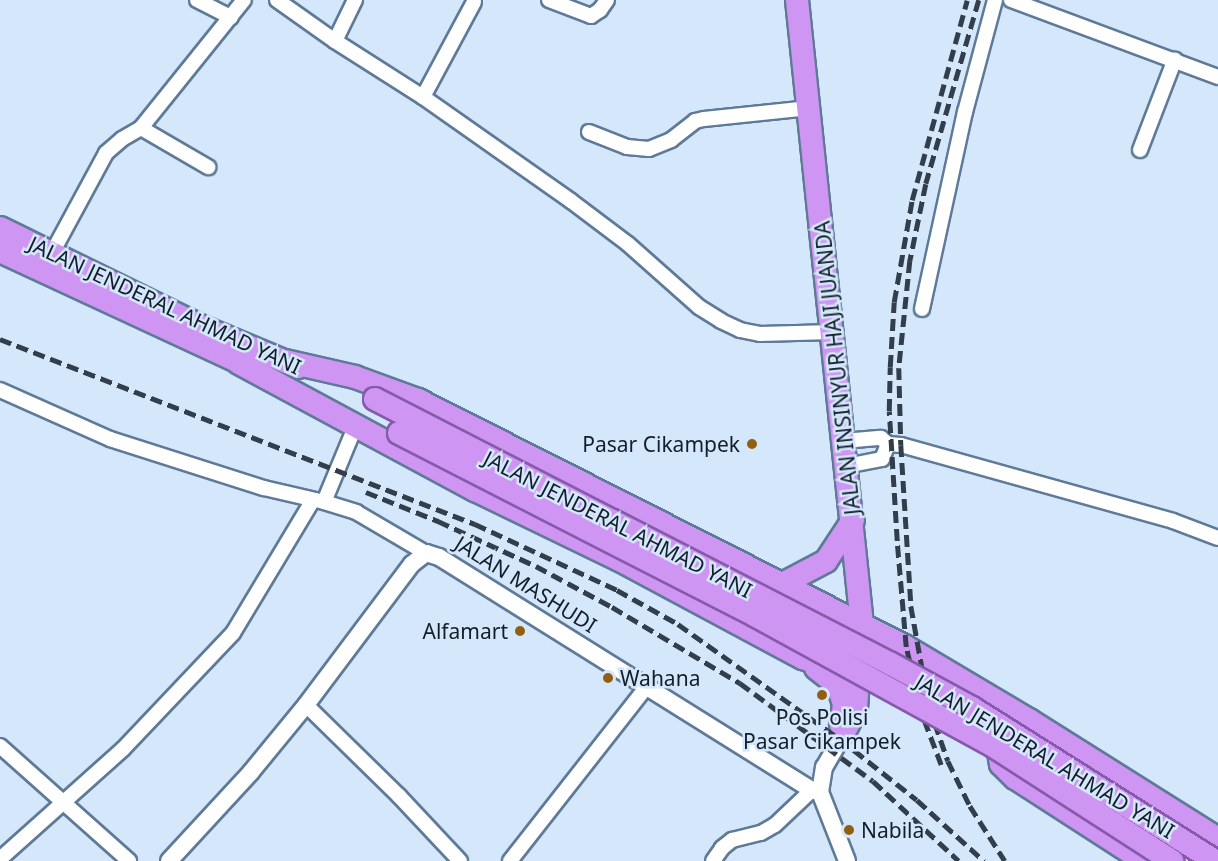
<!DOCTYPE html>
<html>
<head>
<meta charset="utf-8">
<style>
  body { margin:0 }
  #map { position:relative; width:1218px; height:861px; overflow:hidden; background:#d4e7fb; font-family:"Noto Sans",sans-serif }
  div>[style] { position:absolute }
  .roads { filter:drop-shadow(2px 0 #5f7a98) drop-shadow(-2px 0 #5f7a98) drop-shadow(0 2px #5f7a98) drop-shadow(0 -2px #5f7a98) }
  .minor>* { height:14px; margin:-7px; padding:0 7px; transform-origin:7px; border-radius:7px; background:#fff }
  .tertiary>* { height:16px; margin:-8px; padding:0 8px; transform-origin:8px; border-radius:8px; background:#fff }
  .trunk>* { height:22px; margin:-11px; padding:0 11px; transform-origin:11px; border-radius:11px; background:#ce96f2 }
  .rail>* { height:4.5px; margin-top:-2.25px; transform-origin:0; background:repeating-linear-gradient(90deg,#323e4b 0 12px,transparent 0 18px) }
  .bridges { filter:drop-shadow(2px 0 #855aaa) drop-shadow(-2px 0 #855aaa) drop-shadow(0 2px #855aaa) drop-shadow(0 -2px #855aaa) }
  .trunk-bridge>* { height:22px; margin:-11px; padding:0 11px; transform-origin:11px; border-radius:11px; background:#ce96f2 }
  .dots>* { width:16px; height:16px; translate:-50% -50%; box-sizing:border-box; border:3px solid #d4e7fb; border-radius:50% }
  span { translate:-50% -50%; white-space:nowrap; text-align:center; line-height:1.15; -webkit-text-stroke:5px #d4e7fb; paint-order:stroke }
  .street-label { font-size:21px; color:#131e2a }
  .poi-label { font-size:21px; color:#131e2a }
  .right { translate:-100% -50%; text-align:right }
  .left { translate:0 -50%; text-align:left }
</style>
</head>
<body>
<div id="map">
  <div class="roads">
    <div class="minor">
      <i style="left:197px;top:0;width:38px;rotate:27deg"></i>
      <i style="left:277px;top:0;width:71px;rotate:35.3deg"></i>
      <i style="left:335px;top:41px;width:104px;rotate:32.5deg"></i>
      <i style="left:423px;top:97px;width:181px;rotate:35.1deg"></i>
      <i style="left:571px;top:201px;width:71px;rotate:37deg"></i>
      <i style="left:628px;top:244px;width:95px;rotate:41.6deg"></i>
      <i style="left:699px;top:307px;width:26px;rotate:32deg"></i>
      <i style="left:721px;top:321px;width:21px;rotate:25deg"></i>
      <i style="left:740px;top:330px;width:20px;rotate:11deg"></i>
      <i style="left:760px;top:334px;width:73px;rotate:-1.6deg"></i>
      <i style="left:549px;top:0;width:45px;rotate:20.9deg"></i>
      <i style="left:591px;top:16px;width:11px;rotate:-34deg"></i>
      <i style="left:600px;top:10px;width:12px;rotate:-55deg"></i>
      <i style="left:1011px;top:0;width:221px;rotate:20.4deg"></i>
      <i style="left:335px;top:41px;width:46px;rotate:-64deg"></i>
      <i style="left:423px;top:97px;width:108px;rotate:-61.8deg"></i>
      <i style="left:141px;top:128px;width:78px;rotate:30.2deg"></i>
      <i style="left:589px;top:132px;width:41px;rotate:21.5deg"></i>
      <i style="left:627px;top:147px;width:22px;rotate:5deg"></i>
      <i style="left:649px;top:149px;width:24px;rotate:-22deg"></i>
      <i style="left:671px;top:140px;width:31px;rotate:-38deg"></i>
      <i style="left:695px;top:121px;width:9px;rotate:-13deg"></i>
      <i style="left:704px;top:119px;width:106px;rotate:-6deg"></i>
      <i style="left:1140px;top:150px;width:97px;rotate:-69deg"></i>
      <i style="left:52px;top:253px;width:114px;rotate:-61.6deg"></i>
      <i style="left:106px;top:153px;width:21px;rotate:-41deg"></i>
      <i style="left:122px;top:139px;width:22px;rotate:-30deg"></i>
      <i style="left:141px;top:128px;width:164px;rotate:-51.2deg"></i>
      <i style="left:922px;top:309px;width:202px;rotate:-77.7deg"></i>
      <i style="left:965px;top:112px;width:116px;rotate:-75deg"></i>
      <i style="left:0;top:390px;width:120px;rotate:24deg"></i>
      <i style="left:110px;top:439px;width:162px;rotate:17.7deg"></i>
      <i style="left:264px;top:488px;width:62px;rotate:13.1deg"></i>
      <i style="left:324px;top:502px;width:34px;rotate:17deg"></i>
      <i style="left:356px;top:512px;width:81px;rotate:30.4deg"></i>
      <i style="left:843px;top:441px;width:38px;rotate:-5deg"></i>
      <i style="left:881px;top:438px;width:9px;rotate:41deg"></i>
      <i style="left:888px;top:444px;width:13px;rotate:4deg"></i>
      <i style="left:901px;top:445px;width:282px;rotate:15.6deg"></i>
      <i style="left:1173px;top:521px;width:48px;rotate:20.7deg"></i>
      <i style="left:846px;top:466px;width:37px;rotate:-11deg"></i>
      <i style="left:882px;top:459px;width:16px;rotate:-68deg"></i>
      <i style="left:324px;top:502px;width:81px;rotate:-67.5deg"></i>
      <i style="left:306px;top:705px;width:130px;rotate:44.4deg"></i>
      <i style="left:399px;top:796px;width:89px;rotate:46.8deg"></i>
      <i style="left:0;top:746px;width:173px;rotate:41.7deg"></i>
      <i style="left:0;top:859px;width:165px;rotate:-41.8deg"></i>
      <i style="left:123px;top:749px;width:160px;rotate:-46.5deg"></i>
      <i style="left:233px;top:633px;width:155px;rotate:-59deg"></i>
      <i style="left:510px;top:861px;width:222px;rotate:-51.9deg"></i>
      <i style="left:713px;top:861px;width:16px;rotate:-55deg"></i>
      <i style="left:722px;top:848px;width:13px;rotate:-39deg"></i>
      <i style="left:732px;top:840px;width:30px;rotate:-14deg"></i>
      <i style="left:761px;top:833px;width:16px;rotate:-30deg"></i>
      <i style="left:775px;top:825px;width:51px;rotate:-43.4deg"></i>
    </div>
    <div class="tertiary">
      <i style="left:844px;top:733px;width:39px;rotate:120deg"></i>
      <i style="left:824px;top:767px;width:25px;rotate:99deg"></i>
      <i style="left:820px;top:792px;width:74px;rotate:68.6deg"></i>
      <i style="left:169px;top:861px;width:121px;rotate:-47.3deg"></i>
      <i style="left:251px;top:772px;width:87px;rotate:-50.6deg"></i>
      <i style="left:306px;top:705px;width:176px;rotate:-53.1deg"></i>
      <i style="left:412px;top:564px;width:18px;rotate:-38deg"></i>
      <i style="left:426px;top:553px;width:14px;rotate:17deg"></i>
      <i style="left:439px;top:557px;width:440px;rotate:32deg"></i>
      <i style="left:812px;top:790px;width:8px;rotate:14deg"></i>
    </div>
    <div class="trunk">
      <i style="left:797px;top:0;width:628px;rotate:84.06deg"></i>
      <i style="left:862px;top:625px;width:84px;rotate:94.1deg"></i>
      <i style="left:856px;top:709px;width:27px;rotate:117deg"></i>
      <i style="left:0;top:228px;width:225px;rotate:26.1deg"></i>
      <i style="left:202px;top:327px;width:104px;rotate:22.6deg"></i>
      <i style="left:0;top:251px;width:278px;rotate:24.9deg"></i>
      <i style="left:285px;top:361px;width:72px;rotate:12.9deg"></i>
      <i style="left:355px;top:377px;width:67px;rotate:20.1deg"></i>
      <i style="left:418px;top:400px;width:547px;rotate:26.85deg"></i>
      <i style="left:906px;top:647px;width:143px;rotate:30.7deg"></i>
      <i style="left:239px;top:363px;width:268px;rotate:28.3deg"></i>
      <i style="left:475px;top:490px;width:159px;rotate:25.8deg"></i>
      <i style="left:618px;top:559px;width:210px;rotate:28.2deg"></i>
      <i style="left:803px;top:658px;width:52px;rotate:20.2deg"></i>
      <i style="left:773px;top:589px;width:60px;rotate:-27.8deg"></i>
      <i style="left:826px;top:561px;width:49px;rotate:-56.6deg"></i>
      <i style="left:816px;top:668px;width:28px;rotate:38deg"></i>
      <i style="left:838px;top:685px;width:21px;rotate:73deg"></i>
      <i style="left:844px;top:705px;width:20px;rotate:99deg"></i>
      <i style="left:1144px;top:861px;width:153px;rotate:-147.2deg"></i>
      <i style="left:1015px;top:778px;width:20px;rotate:-135deg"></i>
      <i style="left:1001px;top:764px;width:11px;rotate:-100deg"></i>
      <i style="left:999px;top:753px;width:21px;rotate:-73deg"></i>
      <i style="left:1005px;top:733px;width:27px;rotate:-28deg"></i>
      <i style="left:1029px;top:720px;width:223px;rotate:32.2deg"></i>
    </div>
  </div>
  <div class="rail">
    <i style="left:979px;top:0;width:191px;rotate:106.1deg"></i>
    <i style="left:926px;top:184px;width:79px;rotate:101.7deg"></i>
    <i style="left:910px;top:261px;width:108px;rotate:95.9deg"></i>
    <i style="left:899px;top:368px;width:77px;rotate:88.5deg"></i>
    <i style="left:901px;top:445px;width:161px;rotate:86.4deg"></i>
    <i style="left:911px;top:606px;width:102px;rotate:79.8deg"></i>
    <i style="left:929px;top:706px;width:58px;rotate:70.9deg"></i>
    <i style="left:948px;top:761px;width:50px;rotate:63.9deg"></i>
    <i style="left:970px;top:806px;width:65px;rotate:57.5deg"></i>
    <i style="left:0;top:339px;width:510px;rotate:21.28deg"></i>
    <i style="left:475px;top:524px;width:157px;rotate:24.9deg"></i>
    <i style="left:617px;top:590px;width:70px;rotate:29.1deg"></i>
    <i style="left:678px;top:624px;width:199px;rotate:35.4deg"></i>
    <i style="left:840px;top:739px;width:98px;rotate:38.4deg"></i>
    <i style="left:917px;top:800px;width:91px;rotate:42.3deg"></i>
    <i style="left:366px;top:492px;width:78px;rotate:21.9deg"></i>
    <i style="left:438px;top:521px;width:108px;rotate:24.7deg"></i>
    <i style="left:536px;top:566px;width:86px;rotate:28.3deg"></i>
    <i style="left:612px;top:607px;width:149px;rotate:30.7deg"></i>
    <i style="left:740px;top:683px;width:165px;rotate:36.4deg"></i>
    <i style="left:873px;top:781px;width:117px;rotate:42.9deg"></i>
    <i style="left:941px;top:765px;width:53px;rotate:-110.8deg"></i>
    <i style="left:922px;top:715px;width:70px;rotate:-103.2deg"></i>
    <i style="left:906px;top:647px;width:106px;rotate:-94.9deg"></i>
    <i style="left:897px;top:541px;width:130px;rotate:-93.5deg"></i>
    <i style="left:889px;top:411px;width:44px;rotate:-88.7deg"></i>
    <i style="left:890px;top:367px;width:65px;rotate:-86.5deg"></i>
    <i style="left:894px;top:302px;width:104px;rotate:-80deg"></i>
    <i style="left:912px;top:200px;width:207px;rotate:-74.6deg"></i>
  </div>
  <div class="bridges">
    <div class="trunk-bridge">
      <i style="left:375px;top:399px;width:580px;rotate:27.18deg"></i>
      <i style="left:891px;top:664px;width:92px;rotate:28.5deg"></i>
      <i style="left:972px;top:708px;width:287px;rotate:32.2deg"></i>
      <i style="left:399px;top:433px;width:401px;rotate:27.1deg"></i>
      <i style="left:756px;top:616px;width:273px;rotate:28.7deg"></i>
      <i style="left:995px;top:747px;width:211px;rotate:32.8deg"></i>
    </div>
  </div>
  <div class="dots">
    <i style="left:752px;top:444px;background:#925f11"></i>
    <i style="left:520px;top:631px;background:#925f11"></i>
    <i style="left:608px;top:678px;background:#925f11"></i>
    <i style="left:822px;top:695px;background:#925f11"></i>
    <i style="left:849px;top:830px;background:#925f11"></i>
  </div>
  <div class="street-label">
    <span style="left:165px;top:305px;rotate:25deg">JALAN JENDERAL AHMAD YANI</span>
    <span style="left:837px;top:368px;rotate:-96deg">JALAN INSINYUR HAJI JUANDA</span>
    <span style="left:618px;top:524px;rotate:27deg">JALAN JENDERAL AHMAD YANI</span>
    <span style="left:526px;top:584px;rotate:32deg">JALAN MASHUDI</span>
    <span style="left:1045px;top:756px;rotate:31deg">JALAN JENDERAL AHMAD YANI</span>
  </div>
  <div class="poi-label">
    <span class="right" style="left:740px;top:444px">Pasar Cikampek</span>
    <span class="right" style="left:508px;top:631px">Alfamart</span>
    <span class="left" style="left:620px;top:678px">Wahana</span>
    <span style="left:822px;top:729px">Pos Polisi<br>Pasar Cikampek</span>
    <span class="left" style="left:861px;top:830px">Nabila</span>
  </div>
</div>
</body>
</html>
